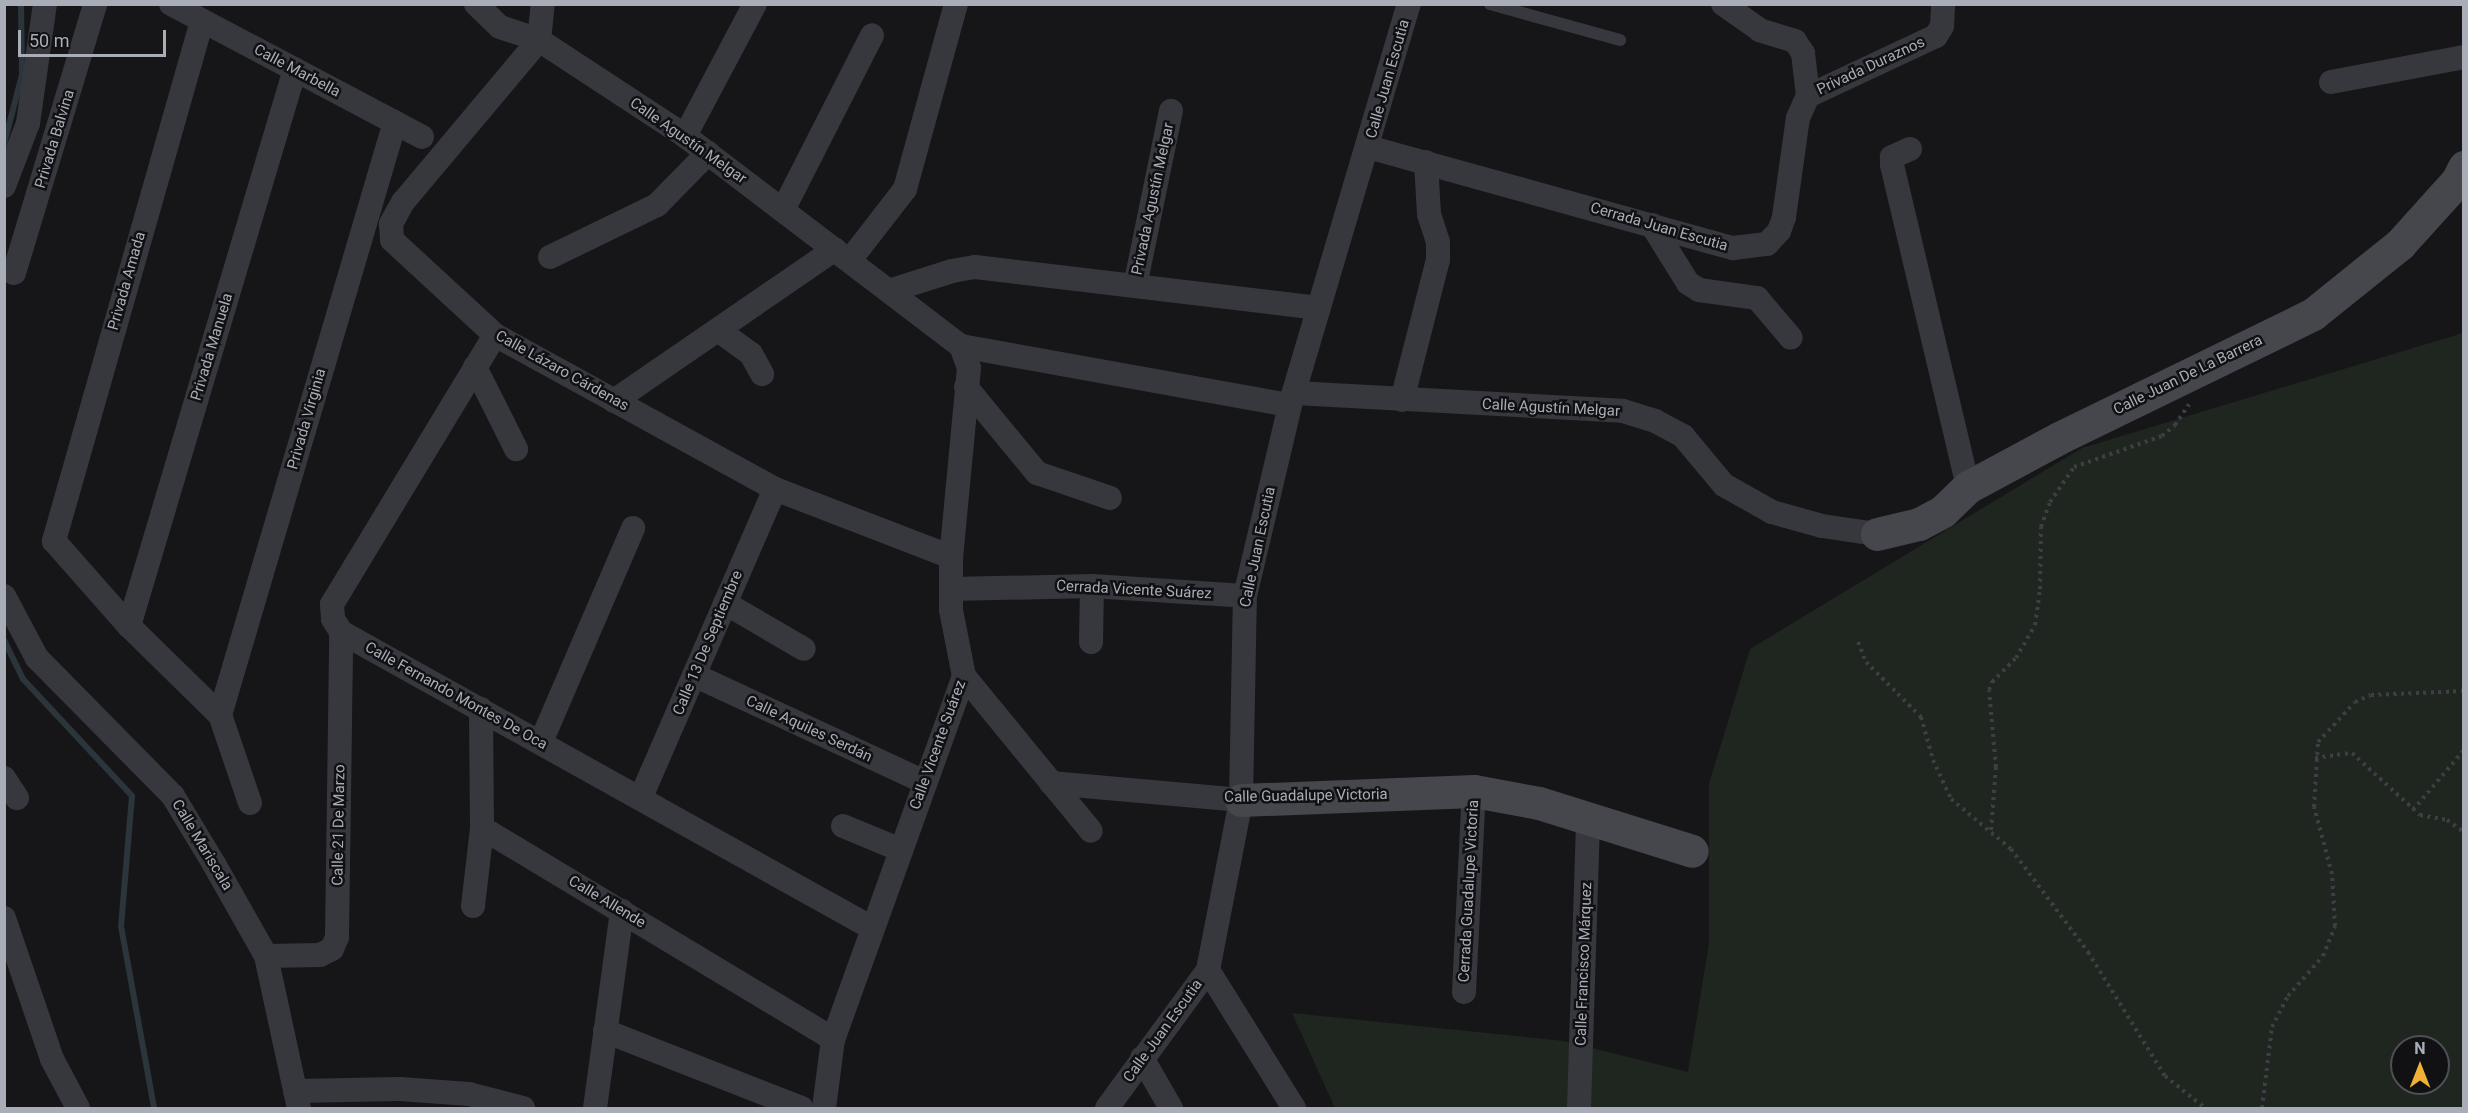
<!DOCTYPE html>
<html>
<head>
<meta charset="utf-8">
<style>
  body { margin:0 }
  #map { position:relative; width:2468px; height:1113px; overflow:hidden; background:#161618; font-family:Roboto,sans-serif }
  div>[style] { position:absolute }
  .green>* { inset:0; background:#1e261f }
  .stream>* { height:6px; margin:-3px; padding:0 3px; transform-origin:3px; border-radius:3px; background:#2c353c }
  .path>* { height:4px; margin-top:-2px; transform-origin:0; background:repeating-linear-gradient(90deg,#3d3f44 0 3px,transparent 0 7.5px) }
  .lane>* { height:12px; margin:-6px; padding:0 6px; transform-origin:6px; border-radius:6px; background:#37383d }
  .street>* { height:24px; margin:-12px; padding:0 12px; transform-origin:12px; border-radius:12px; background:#37383d }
  .secondary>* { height:33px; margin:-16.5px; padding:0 16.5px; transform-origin:16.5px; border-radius:16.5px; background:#45474d }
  span { translate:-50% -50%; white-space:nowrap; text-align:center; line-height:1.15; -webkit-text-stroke:5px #111113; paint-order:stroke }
  .street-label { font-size:15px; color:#a8adb8 }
  .frame { position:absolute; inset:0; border:6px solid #a8adb8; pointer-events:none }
  .north { position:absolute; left:2390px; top:1035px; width:60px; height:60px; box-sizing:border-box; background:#111113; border:2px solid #4d4f55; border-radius:50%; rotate:0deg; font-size:16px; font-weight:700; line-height:24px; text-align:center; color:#a8adb8 }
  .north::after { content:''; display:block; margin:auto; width:21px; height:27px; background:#f2b134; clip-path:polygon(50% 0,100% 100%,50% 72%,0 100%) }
  .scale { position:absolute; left:18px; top:30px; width:148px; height:27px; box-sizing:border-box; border:3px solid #a8adb8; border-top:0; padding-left:8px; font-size:18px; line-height:21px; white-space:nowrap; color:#a8adb8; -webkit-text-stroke:4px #111113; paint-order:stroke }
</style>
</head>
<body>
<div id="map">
  <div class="green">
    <i style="clip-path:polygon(evenodd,2463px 333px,2463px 1108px,1335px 1108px,1292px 1013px,1564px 1041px,1688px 1072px,1709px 943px,1709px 784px,1750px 649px,2082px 448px,2463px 333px,2402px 1047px,2438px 1047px,2438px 1083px,2402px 1083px,2402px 1047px)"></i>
  </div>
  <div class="stream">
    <i style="left:4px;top:144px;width:71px;rotate:-75.4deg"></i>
    <i style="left:22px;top:75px;width:71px;rotate:-90.8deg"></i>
    <i style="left:4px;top:640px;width:43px;rotate:64deg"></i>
    <i style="left:23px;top:679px;width:160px;rotate:47deg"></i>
    <i style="left:132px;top:796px;width:130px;rotate:94.8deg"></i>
    <i style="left:121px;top:926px;width:185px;rotate:79.7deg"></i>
  </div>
  <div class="path">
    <i style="left:1858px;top:642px;width:22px;rotate:68deg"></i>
    <i style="left:1866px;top:662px;width:78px;rotate:45deg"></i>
    <i style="left:1921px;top:717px;width:45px;rotate:74.4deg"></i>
    <i style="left:1933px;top:760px;width:43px;rotate:65.2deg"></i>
    <i style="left:1951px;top:799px;width:78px;rotate:39.8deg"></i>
    <i style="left:2011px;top:849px;width:129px;rotate:53.2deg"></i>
    <i style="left:2088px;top:952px;width:146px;rotate:58.2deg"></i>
    <i style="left:2165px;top:1076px;width:51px;rotate:38.7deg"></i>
    <i style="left:2315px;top:758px;width:37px;rotate:-8deg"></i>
    <i style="left:2352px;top:753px;width:92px;rotate:42.4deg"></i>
    <i style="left:2420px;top:815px;width:27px;rotate:10deg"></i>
    <i style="left:2447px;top:820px;width:21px;rotate:35deg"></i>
    <i style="left:2413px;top:810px;width:79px;rotate:-49.6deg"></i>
    <i style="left:1991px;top:830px;width:63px;rotate:-85.5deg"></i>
    <i style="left:1996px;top:767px;width:77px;rotate:-95.2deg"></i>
    <i style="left:1989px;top:690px;width:9px;rotate:-69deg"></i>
    <i style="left:1992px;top:682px;width:34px;rotate:-45deg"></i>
    <i style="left:2016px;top:658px;width:38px;rotate:-60deg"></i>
    <i style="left:2035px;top:625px;width:36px;rotate:-82deg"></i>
    <i style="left:2040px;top:589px;width:62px;rotate:-89.1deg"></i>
    <i style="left:2041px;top:527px;width:27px;rotate:-70deg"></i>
    <i style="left:2050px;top:502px;width:42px;rotate:-55.6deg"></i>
    <i style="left:2074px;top:467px;width:93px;rotate:-19.4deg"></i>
    <i style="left:2162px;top:436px;width:17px;rotate:-40deg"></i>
    <i style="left:2175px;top:425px;width:25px;rotate:-56deg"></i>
    <i style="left:2262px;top:1108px;width:82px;rotate:-83deg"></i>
    <i style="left:2272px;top:1027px;width:35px;rotate:-63deg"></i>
    <i style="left:2288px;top:996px;width:53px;rotate:-48.8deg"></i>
    <i style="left:2323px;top:956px;width:32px;rotate:-68deg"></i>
    <i style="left:2335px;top:926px;width:52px;rotate:-93.3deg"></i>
    <i style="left:2332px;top:874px;width:69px;rotate:-105deg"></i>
    <i style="left:2314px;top:807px;width:65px;rotate:-86.5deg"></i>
    <i style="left:2318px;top:742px;width:54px;rotate:-47.2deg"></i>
    <i style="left:2355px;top:702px;width:17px;rotate:-24deg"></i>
    <i style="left:2371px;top:695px;width:93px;rotate:-2.5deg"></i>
  </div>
  <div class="lane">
    <i style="left:1490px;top:4px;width:135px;rotate:15.5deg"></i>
  </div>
  <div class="street">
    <i style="left:171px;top:4px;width:284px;rotate:27.9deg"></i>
    <i style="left:476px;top:4px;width:33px;rotate:44deg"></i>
    <i style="left:500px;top:27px;width:41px;rotate:18.4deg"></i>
    <i style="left:539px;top:40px;width:175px;rotate:33.3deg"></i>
    <i style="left:685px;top:136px;width:347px;rotate:37.3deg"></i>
    <i style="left:961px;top:346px;width:23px;rotate:70deg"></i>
    <i style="left:969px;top:368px;width:190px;rotate:95.4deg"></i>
    <i style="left:951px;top:557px;width:53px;rotate:90deg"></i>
    <i style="left:951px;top:610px;width:67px;rotate:78.9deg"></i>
    <i style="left:964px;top:676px;width:386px;rotate:109.8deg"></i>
    <i style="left:833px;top:1039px;width:70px;rotate:97.4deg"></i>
    <i style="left:202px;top:21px;width:541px;rotate:105.89deg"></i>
    <i style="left:54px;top:541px;width:113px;rotate:48.6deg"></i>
    <i style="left:129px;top:626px;width:127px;rotate:44.4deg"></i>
    <i style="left:539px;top:40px;width:212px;rotate:130deg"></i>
    <i style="left:403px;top:202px;width:25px;rotate:119deg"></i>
    <i style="left:391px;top:224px;width:16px;rotate:86deg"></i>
    <i style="left:392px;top:240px;width:140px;rotate:42.7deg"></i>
    <i style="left:495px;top:335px;width:320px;rotate:28.8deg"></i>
    <i style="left:775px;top:489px;width:189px;rotate:21.1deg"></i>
    <i style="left:539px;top:40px;width:36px;rotate:-84deg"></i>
    <i style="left:2331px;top:82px;width:135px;rotate:-10.6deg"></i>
    <i style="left:1808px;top:96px;width:141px;rotate:-25.1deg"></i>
    <i style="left:1936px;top:36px;width:12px;rotate:-59deg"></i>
    <i style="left:1942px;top:26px;width:22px;rotate:-87deg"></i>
    <i style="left:685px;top:136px;width:149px;rotate:-62.1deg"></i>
    <i style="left:1368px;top:147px;width:379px;rotate:15.5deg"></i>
    <i style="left:1733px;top:248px;width:34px;rotate:-7deg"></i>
    <i style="left:1767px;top:244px;width:18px;rotate:-47deg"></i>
    <i style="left:1779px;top:231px;width:15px;rotate:-70deg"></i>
    <i style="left:1784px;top:217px;width:100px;rotate:-82deg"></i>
    <i style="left:1798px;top:118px;width:24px;rotate:-66deg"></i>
    <i style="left:1808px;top:96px;width:43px;rotate:-96.6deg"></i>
    <i style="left:1803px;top:53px;width:14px;rotate:-124deg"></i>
    <i style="left:1795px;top:41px;width:37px;rotate:-163deg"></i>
    <i style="left:1760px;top:30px;width:45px;rotate:-144.9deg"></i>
    <i style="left:1910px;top:149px;width:20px;rotate:156deg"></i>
    <i style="left:1892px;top:157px;width:8px;rotate:90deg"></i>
    <i style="left:1892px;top:165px;width:331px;rotate:76.7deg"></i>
    <i style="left:4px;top:186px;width:67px;rotate:-69.1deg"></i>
    <i style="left:28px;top:123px;width:120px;rotate:-81.9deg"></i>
    <i style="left:783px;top:210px;width:196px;rotate:-63deg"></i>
    <i style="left:1652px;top:225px;width:68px;rotate:58.2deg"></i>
    <i style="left:1688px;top:283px;width:13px;rotate:32deg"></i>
    <i style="left:1699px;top:290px;width:59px;rotate:7.9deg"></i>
    <i style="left:1757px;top:298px;width:52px;rotate:49.6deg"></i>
    <i style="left:550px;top:257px;width:119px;rotate:-25.9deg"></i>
    <i style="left:657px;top:205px;width:73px;rotate:-45.6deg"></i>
    <i style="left:850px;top:260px;width:90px;rotate:-52.2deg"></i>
    <i style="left:905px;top:189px;width:192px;rotate:-74.6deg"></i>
    <i style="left:14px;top:273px;width:281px;rotate:-73.2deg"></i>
    <i style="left:1135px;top:286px;width:179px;rotate:-78.4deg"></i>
    <i style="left:892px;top:290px;width:63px;rotate:-17.6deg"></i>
    <i style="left:952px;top:271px;width:23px;rotate:-10deg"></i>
    <i style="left:975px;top:267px;width:346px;rotate:6.8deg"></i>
    <i style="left:718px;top:330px;width:41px;rotate:36deg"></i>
    <i style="left:751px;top:354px;width:23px;rotate:61deg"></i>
    <i style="left:495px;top:335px;width:315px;rotate:121.2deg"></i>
    <i style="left:332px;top:604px;width:15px;rotate:86deg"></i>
    <i style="left:333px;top:619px;width:15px;rotate:58deg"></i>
    <i style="left:341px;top:632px;width:608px;rotate:29.14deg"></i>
    <i style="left:961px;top:346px;width:334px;rotate:10.2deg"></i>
    <i style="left:475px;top:367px;width:92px;rotate:63.4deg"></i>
    <i style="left:966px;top:387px;width:112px;rotate:50.5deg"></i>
    <i style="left:1037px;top:473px;width:77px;rotate:18.9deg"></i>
    <i style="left:1295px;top:393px;width:328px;rotate:3.1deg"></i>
    <i style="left:1623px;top:411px;width:34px;rotate:17deg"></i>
    <i style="left:1655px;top:421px;width:32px;rotate:28deg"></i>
    <i style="left:1683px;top:436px;width:64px;rotate:50.1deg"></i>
    <i style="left:1724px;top:485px;width:55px;rotate:29.4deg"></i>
    <i style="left:1772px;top:512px;width:52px;rotate:15.6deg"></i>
    <i style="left:1822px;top:526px;width:56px;rotate:8.3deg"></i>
    <i style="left:1402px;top:400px;width:145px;rotate:-75.6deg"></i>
    <i style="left:1438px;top:260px;width:18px;rotate:-90deg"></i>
    <i style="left:1438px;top:242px;width:29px;rotate:-108deg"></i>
    <i style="left:1429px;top:214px;width:52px;rotate:-93.3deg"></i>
    <i style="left:614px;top:401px;width:268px;rotate:-34.5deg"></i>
    <i style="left:951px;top:589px;width:141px;rotate:-1.2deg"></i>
    <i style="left:1092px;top:586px;width:153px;rotate:3.7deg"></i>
    <i style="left:4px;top:596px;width:70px;rotate:62deg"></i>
    <i style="left:37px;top:658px;width:194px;rotate:45.4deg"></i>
    <i style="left:173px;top:796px;width:79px;rotate:58.9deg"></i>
    <i style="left:214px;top:864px;width:106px;rotate:60.5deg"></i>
    <i style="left:266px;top:956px;width:156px;rotate:77.8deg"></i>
    <i style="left:725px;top:603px;width:91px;rotate:30.2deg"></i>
    <i style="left:129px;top:626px;width:581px;rotate:-73.4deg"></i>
    <i style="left:1091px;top:642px;width:56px;rotate:-89deg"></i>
    <i style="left:694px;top:675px;width:255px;rotate:24.9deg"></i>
    <i style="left:964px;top:676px;width:200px;rotate:50.7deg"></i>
    <i style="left:541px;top:742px;width:233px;rotate:-66.7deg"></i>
    <i style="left:4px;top:778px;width:24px;rotate:57deg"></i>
    <i style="left:1051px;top:783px;width:191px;rotate:5.1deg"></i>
    <i style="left:641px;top:797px;width:336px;rotate:-66.5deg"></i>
    <i style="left:250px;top:803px;width:93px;rotate:-108.8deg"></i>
    <i style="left:220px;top:715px;width:618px;rotate:-73.56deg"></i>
    <i style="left:843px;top:826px;width:63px;rotate:22.5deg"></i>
    <i style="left:482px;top:828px;width:410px;rotate:31deg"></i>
    <i style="left:473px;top:906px;width:79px;rotate:-83.4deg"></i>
    <i style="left:482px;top:828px;width:119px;rotate:-90.5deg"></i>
    <i style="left:4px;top:918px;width:149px;rotate:71.2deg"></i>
    <i style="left:52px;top:1059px;width:55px;rotate:62deg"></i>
    <i style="left:266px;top:956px;width:54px;rotate:-1.1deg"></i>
    <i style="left:320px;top:955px;width:13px;rotate:-27deg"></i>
    <i style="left:332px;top:949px;width:13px;rotate:-67deg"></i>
    <i style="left:337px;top:937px;width:305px;rotate:-89.2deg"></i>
    <i style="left:1208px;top:970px;width:163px;rotate:58.1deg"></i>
    <i style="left:1464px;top:992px;width:201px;rotate:-87.2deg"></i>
    <i style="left:605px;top:1031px;width:211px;rotate:21.4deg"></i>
    <i style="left:1142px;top:1058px;width:58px;rotate:59.9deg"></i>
    <i style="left:295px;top:1091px;width:105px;rotate:-1.1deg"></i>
    <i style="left:400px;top:1089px;width:69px;rotate:4.1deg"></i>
    <i style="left:469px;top:1094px;width:56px;rotate:14.5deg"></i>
    <i style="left:595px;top:1108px;width:199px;rotate:-82.2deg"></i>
    <i style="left:1107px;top:1108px;width:171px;rotate:-53.8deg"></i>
    <i style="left:1208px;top:970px;width:173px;rotate:-79deg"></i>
    <i style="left:1241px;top:800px;width:204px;rotate:-88.9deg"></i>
    <i style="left:1245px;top:596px;width:196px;rotate:-76.7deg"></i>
    <i style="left:1290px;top:405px;width:418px;rotate:-73.5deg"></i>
    <i style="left:1579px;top:1108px;width:289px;rotate:-88.2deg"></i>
  </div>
  <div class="secondary">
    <i style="left:1877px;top:534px;width:43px;rotate:-13.4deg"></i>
    <i style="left:1919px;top:524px;width:27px;rotate:-28deg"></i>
    <i style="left:1943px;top:511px;width:35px;rotate:-44deg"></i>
    <i style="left:1968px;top:487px;width:103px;rotate:-28.3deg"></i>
    <i style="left:2059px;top:438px;width:283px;rotate:-26deg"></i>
    <i style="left:2313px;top:314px;width:112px;rotate:-38.8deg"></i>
    <i style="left:2400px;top:244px;width:85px;rotate:-47.9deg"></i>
    <i style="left:2457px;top:181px;width:16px;rotate:-63deg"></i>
    <i style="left:1241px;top:800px;width:233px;rotate:-2.2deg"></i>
    <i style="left:1474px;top:791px;width:66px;rotate:10.5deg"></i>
    <i style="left:1539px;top:803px;width:160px;rotate:17.4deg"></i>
  </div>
  <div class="street-label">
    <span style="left:1871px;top:66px;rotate:-25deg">Privada Duraznos</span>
    <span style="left:297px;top:71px;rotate:28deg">Calle Marbella</span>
    <span style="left:1388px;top:79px;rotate:-74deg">Calle Juan Escutia</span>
    <span style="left:55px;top:139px;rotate:-73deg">Privada Balvina</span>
    <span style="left:688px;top:141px;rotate:35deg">Calle Agustín Melgar</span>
    <span style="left:1153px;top:199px;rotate:-78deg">Privada Agustín Melgar</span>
    <span style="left:1659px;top:227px;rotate:16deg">Cerrada Juan Escutia</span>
    <span style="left:127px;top:281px;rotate:-74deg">Privada Amada</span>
    <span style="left:212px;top:347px;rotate:-73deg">Privada Manuela</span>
    <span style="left:562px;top:371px;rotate:29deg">Calle Lázaro Cárdenas</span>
    <span style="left:2188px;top:375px;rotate:-26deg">Calle Juan De La Barrera</span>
    <span style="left:1551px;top:408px;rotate:3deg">Calle Agustín Melgar</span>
    <span style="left:307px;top:419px;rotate:-74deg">Privada Virginia</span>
    <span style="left:1258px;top:547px;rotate:-78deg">Calle Juan Escutia</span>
    <span style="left:1134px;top:590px;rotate:3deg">Cerrada Vicente Suárez</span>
    <span style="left:708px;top:643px;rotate:-67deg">Calle 13 De Septiembre</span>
    <span style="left:456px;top:696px;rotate:29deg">Calle Fernando Montes De Oca</span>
    <span style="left:809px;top:729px;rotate:25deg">Calle Aquiles Serdán</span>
    <span style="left:938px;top:745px;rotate:-70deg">Calle Vicente Suárez</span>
    <span style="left:1306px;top:796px;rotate:-1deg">Calle Guadalupe Victoria</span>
    <span style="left:339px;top:825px;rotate:-89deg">Calle 21 De Marzo</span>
    <span style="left:202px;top:845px;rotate:59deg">Calle Mariscala</span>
    <span style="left:1469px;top:891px;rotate:-87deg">Cerrada Guadalupe Victoria</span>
    <span style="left:607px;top:902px;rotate:31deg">Calle Allende</span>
    <span style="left:1584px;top:964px;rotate:-88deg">Calle Francisco Márquez</span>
    <span style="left:1163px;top:1031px;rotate:-54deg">Calle Juan Escutia</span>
  </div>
  <div class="frame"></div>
  <div class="north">N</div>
  <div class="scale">50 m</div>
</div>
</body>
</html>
